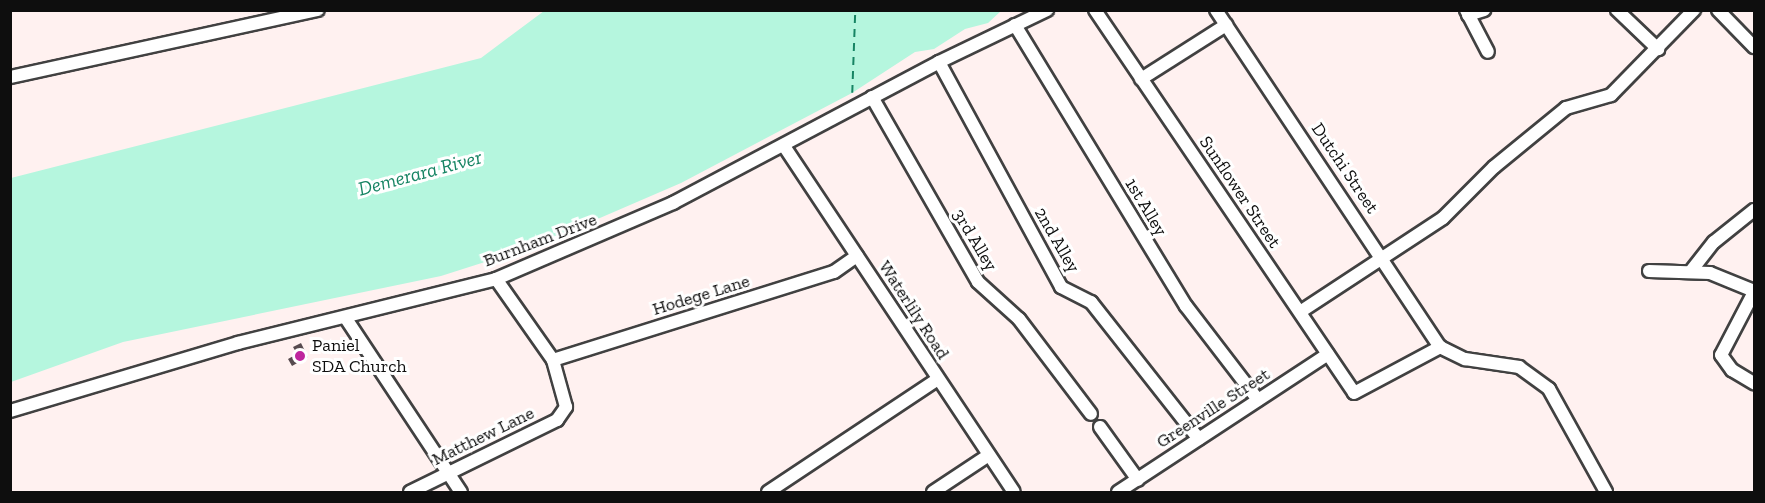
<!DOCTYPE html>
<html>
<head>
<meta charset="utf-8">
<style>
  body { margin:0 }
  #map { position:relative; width:1765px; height:503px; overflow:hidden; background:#fff1f0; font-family:"Zilla Slab",serif }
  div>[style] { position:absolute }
  .water>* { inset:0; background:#b5f6de }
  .ferry>* { height:1.5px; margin-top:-0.75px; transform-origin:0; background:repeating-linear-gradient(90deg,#168463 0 8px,transparent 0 14px) }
  .building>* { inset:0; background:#574b4f }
  .roads { filter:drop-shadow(2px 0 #414141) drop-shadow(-2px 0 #414141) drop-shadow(0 2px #414141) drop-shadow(0 -2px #414141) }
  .minor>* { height:12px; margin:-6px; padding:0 6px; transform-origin:6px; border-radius:6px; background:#fff }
  .dots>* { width:16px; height:16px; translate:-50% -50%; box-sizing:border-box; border:3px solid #fff; border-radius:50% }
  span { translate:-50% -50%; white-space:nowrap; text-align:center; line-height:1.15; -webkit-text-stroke:6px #fff; paint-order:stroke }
  .street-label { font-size:18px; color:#0e0e0e }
  .poi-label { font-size:18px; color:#0e0e0e }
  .left { translate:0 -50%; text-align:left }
  .water-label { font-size:20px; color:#168463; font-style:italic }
  .frame { position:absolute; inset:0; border:12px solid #0e0e0e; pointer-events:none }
</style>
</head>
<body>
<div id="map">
  <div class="water">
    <i style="clip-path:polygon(544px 11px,1001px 11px,988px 23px,965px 29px,934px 49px,915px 52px,852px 93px,681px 183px,535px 246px,441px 276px,123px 342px,11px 382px,11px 178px,481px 58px)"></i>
  </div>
  <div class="ferry">
    <i style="left:852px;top:93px;width:83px;rotate:-87.9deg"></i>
  </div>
  <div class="building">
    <i style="clip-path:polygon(301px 343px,308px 357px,292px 366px,288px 359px,297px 354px,293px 347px)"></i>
  </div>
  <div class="roads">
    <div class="minor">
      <i style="left:1095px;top:10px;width:462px;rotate:55.9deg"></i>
      <i style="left:1354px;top:393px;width:98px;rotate:-28.1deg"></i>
      <i style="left:1216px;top:10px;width:405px;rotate:56.4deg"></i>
      <i style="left:1466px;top:10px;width:47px;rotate:62.4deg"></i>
      <i style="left:1617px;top:10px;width:57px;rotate:43.6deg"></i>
      <i style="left:1718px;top:10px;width:52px;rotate:45.8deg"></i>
      <i style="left:1468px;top:15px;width:17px;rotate:-17deg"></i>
      <i style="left:1015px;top:25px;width:329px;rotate:58.7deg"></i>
      <i style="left:1186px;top:306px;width:118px;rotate:52.5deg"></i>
      <i style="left:939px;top:62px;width:256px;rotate:61.5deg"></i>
      <i style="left:1061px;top:287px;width:34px;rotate:27deg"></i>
      <i style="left:1091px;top:302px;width:174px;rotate:51.8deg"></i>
      <i style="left:10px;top:77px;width:315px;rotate:-12.3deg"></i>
      <i style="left:1141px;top:79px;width:101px;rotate:-32.4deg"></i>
      <i style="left:872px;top:97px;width:213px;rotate:60.2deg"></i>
      <i style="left:978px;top:282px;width:55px;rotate:42.1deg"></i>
      <i style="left:1019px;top:319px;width:119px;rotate:52.8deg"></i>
      <i style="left:784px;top:146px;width:415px;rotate:56.4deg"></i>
      <i style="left:1649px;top:271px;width:61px;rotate:1.9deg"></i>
      <i style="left:1710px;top:273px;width:48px;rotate:22.2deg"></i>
      <i style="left:1691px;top:271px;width:37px;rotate:-52deg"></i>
      <i style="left:1714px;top:242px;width:51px;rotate:-38.7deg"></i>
      <i style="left:1754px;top:292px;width:71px;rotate:117.6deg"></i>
      <i style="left:1721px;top:355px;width:19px;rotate:54deg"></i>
      <i style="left:1732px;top:370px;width:26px;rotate:31deg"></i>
      <i style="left:1300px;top:312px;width:171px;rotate:-33.3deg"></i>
      <i style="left:1443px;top:218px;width:72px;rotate:-45deg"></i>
      <i style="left:1494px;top:167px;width:93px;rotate:-39.3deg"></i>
      <i style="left:1566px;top:108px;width:47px;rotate:-16.1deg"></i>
      <i style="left:1611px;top:95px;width:119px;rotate:-45.7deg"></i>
      <i style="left:345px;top:317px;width:210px;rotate:56.5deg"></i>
      <i style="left:1440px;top:347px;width:28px;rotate:26deg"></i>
      <i style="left:1465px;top:359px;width:55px;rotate:8.4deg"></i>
      <i style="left:1519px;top:367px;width:37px;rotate:36deg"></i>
      <i style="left:1549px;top:389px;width:118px;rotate:61deg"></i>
      <i style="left:553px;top:360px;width:294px;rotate:-17.4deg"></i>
      <i style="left:834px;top:272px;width:28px;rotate:-35deg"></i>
      <i style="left:10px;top:411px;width:238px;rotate:-16.6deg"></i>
      <i style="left:238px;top:343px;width:266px;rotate:-13.9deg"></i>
      <i style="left:496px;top:279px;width:193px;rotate:-23.2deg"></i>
      <i style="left:673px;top:203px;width:301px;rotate:-27.9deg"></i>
      <i style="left:939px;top:62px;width:120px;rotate:-25.7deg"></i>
      <i style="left:1100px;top:427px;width:65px;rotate:54.4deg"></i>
      <i style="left:410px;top:492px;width:164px;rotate:-26.1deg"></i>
      <i style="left:557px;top:420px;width:16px;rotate:-55deg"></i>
      <i style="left:566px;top:407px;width:49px;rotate:-105.5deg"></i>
      <i style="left:553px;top:360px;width:99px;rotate:-125.1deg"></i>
      <i style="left:768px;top:492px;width:204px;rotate:-33.6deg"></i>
      <i style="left:933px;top:492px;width:67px;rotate:-33.5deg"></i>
      <i style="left:1118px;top:492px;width:251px;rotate:-33.3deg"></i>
    </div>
  </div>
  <div class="dots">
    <i style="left:300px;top:356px;background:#bf269e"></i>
  </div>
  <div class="street-label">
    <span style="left:1345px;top:168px;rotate:56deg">Dutchi Street</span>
    <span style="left:1240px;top:192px;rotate:56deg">Sunflower Street</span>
    <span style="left:1146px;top:207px;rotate:59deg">1st Alley</span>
    <span style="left:540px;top:240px;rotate:-21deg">Burnham Drive</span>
    <span style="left:975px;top:240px;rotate:59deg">3rd Alley</span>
    <span style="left:1057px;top:240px;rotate:60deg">2nd Alley</span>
    <span style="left:701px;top:295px;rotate:-17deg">Hodege Lane</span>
    <span style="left:914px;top:310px;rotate:57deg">Waterlily Road</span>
    <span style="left:1213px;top:408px;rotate:-33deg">Greenville Street</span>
    <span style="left:483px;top:436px;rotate:-26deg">Matthew Lane</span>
  </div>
  <div class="poi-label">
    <span class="left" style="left:312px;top:356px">Paniel<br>SDA Church</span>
  </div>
  <div class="water-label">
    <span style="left:420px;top:173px;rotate:-15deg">Demerara River</span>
  </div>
  <div class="frame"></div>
</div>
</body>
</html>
